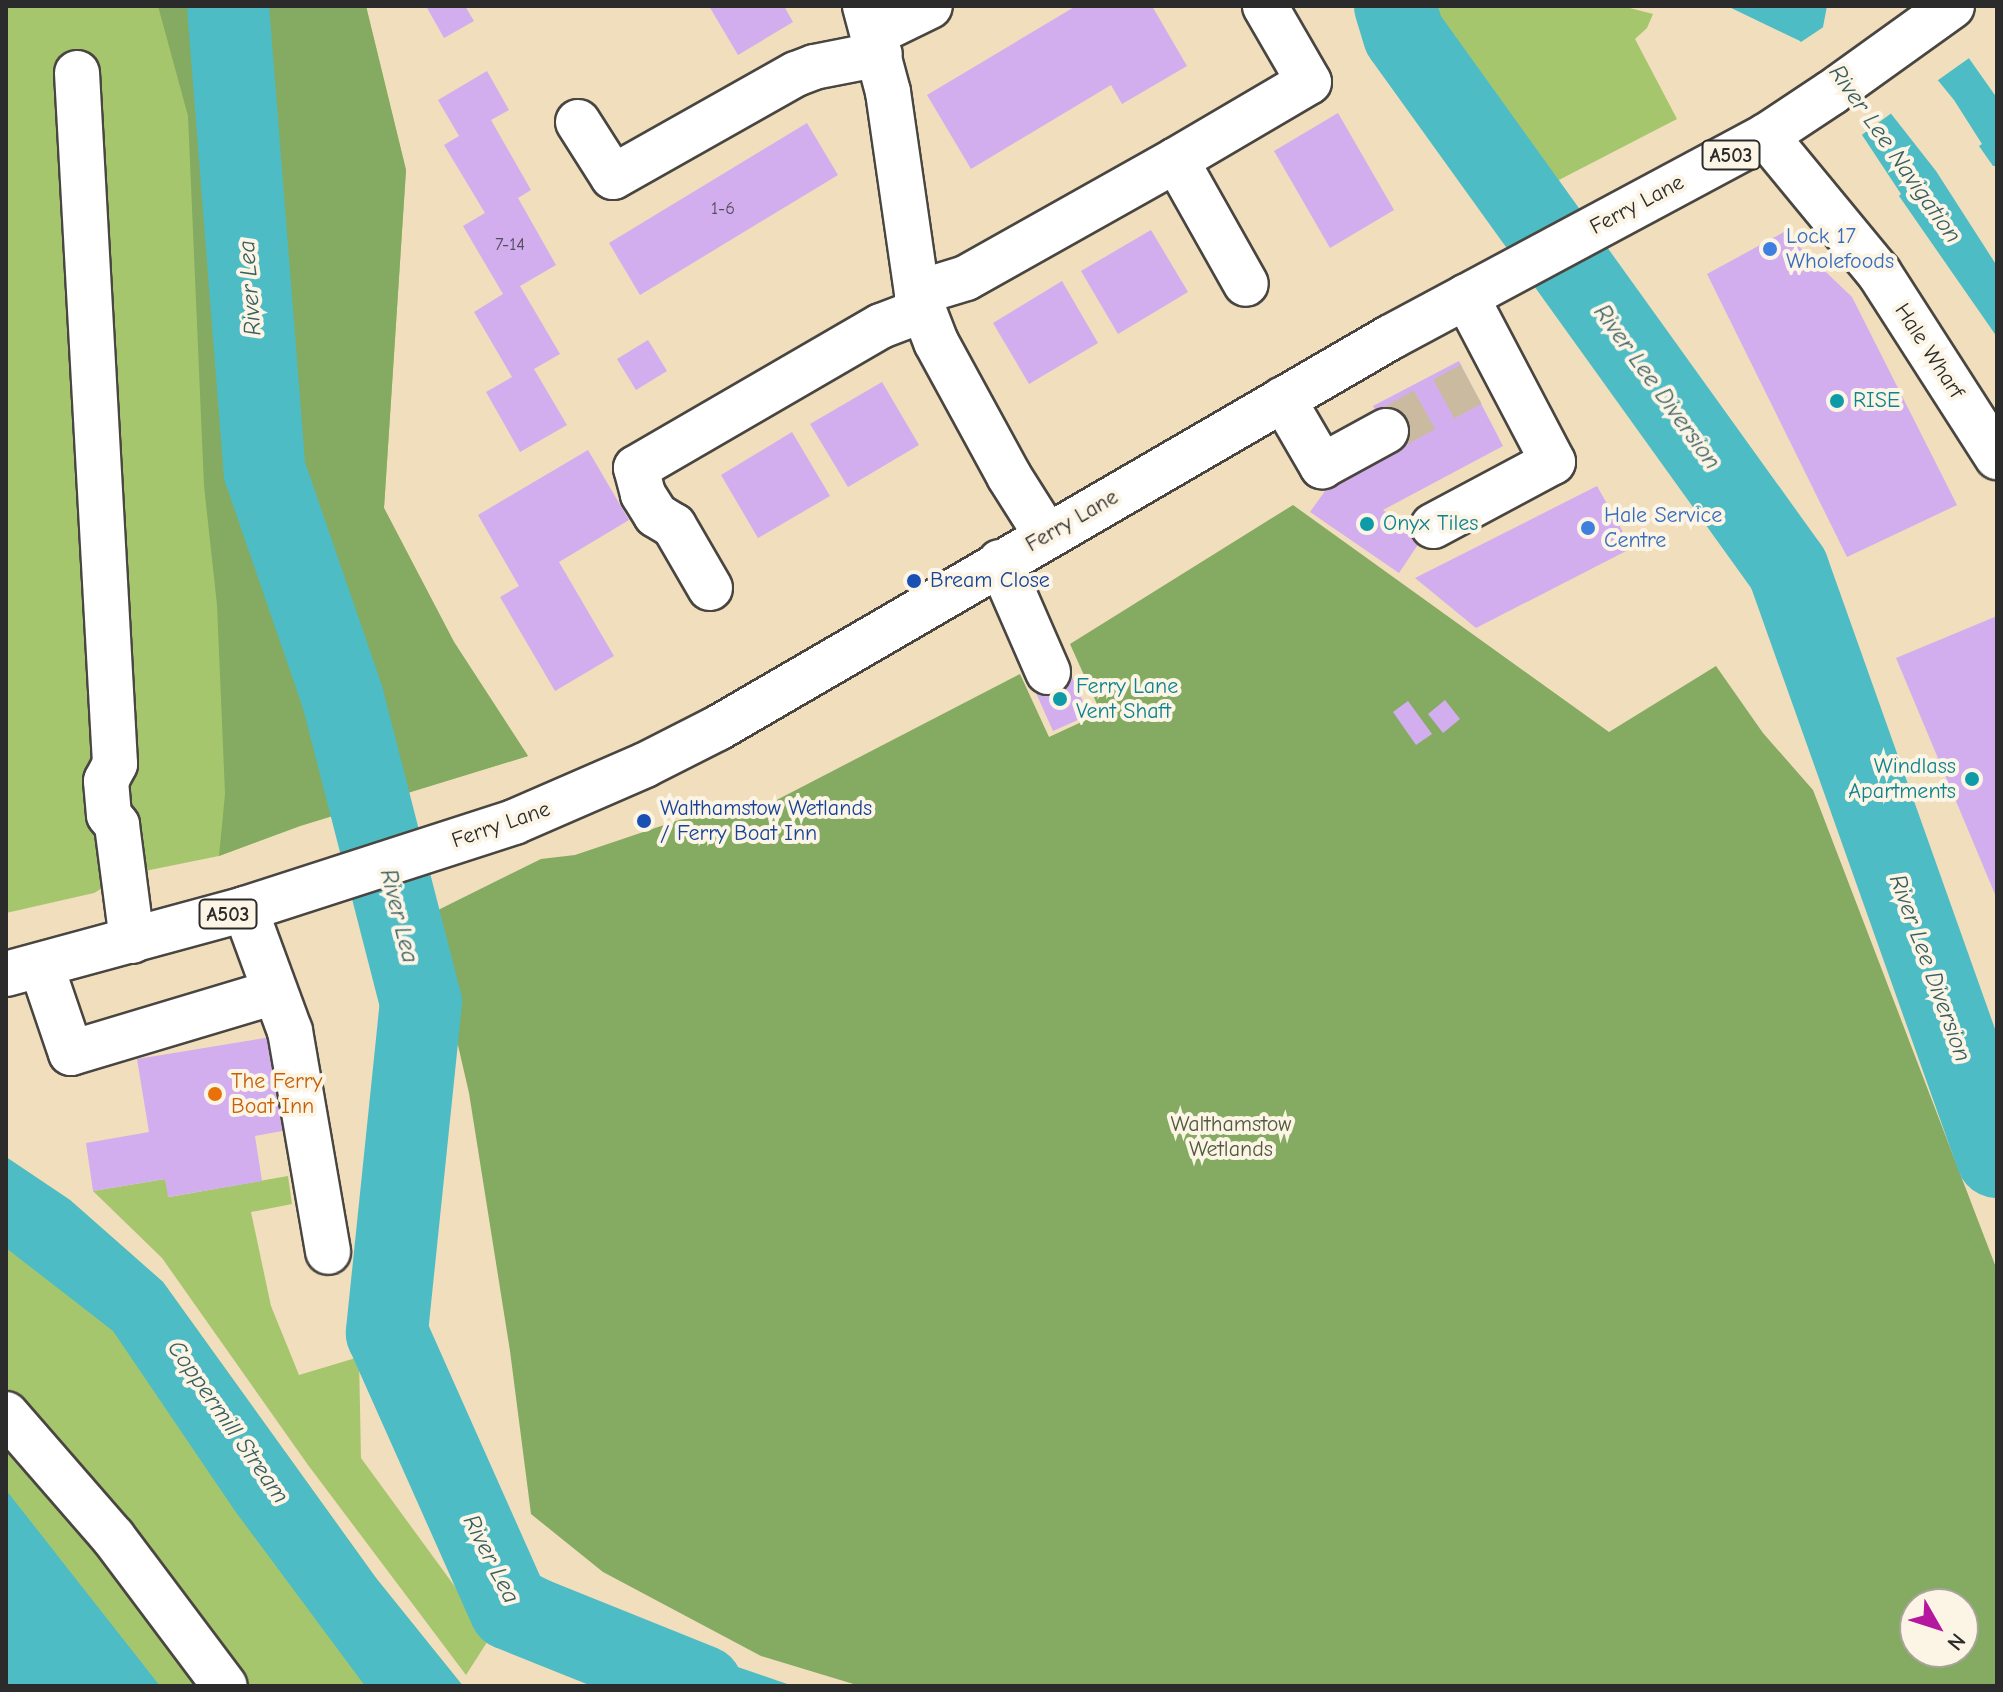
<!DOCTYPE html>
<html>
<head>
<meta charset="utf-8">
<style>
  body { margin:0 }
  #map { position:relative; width:2003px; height:1692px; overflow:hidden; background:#f0debd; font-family:"Comic Neue",sans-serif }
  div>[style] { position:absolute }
  .green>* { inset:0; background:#a6c66e }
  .forest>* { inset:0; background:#84ab61 }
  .water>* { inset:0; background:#4ebcc5 }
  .pier>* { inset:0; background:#f0debd }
  .river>* { height:82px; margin:-41px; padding:0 41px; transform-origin:41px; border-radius:41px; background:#4ebcc5 }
  .building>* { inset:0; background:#d2aeef }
  .minor-tunnel>* { height:44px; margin-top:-22px; transform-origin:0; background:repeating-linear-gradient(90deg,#c9baa0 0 44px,transparent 0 66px) }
  .roads { filter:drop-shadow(2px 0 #494641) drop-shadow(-2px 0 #494641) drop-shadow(0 2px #494641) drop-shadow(0 -2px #494641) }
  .minor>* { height:44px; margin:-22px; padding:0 22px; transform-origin:22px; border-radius:22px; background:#fff }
  .major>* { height:44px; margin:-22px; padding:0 22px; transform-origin:22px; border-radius:22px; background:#fff }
  .dots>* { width:22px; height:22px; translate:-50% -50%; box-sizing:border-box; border:4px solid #fcf5e5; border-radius:50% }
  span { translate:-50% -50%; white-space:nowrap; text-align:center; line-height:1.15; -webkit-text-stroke:8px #fcf5e5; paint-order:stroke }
  .number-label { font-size:18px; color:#554c5c }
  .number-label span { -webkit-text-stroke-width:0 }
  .shield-label span { padding:2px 6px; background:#fcf5e5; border:2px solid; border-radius:6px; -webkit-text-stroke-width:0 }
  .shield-label { font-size:20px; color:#2b2b2b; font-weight:700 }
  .street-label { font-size:22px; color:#2b2b2b }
  .shop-label { font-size:22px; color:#366cbe }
  .left { translate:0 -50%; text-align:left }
  .culture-label { font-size:22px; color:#0d838f }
  .right { translate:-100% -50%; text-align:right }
  .transit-label { font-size:22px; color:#164399 }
  .food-label { font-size:22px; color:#c56008 }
  .park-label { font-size:22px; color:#505a3f }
  .water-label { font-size:24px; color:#375e61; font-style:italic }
  .frame { position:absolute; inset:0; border:8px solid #2b2b2b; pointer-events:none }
  .north { position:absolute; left:1899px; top:1588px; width:80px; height:80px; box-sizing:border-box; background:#fcf5e5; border:2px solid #a8a49b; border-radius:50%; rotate:129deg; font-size:22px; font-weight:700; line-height:32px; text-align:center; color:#2b2b2b }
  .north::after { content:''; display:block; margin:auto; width:28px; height:36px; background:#b5179e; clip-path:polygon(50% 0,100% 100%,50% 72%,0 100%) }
</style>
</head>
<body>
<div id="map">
  <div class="green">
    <i style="clip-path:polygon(6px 6px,366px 6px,406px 170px,384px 508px,454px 642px,528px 756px,300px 826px,219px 856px,125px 875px,94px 893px,6px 913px)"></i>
    <i style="clip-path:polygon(1411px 6px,1622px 6px,1653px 14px,1647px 28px,1635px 39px,1677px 119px,1489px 216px,1391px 47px,1418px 25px)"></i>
    <i style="clip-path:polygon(6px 1157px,70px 1200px,163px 1282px,376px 1578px,463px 1686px,6px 1686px)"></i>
    <i style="clip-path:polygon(288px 1176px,292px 1204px,251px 1212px,271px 1306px,299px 1375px,359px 1357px,361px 1458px,491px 1636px,466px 1675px,308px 1465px,162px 1258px,93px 1191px,165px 1179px,169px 1197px)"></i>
  </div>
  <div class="forest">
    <i style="clip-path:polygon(158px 6px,366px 6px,406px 170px,384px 508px,454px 642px,528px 756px,300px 826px,219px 856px,225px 794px,217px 605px,204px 486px,188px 116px)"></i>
    <i style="clip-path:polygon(evenodd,1293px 505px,1609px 732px,1716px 666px,1763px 733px,1813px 790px,1997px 1270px,1997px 1686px,860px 1686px,761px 1656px,603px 1572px,531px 1514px,510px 1351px,469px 1093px,428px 915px,541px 859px,575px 855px,679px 820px,767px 805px,1020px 674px,1049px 737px,1101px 713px,1070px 644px,1293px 505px,1915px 1604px,1963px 1604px,1963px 1652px,1915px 1652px,1915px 1604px)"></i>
  </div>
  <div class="water">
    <i style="clip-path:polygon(1366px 6px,1411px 6px,1418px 25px,1391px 47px)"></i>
    <i style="clip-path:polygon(1727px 6px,1827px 6px,1823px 27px,1936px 171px,1997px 266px,1997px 337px,1899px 196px,1901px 194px,1800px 41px)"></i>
    <i style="clip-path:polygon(1877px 6px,1932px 6px,1997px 98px,1997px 166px,1993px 166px,1979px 146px,1982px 144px,1954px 100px)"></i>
    <i style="clip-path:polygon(6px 1157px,70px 1200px,163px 1282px,376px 1578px,463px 1686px,365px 1686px,235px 1511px,113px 1331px,6px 1248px)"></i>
    <i style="clip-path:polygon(6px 1490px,160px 1686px,6px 1686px)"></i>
    <i style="clip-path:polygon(540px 1576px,691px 1651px,793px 1686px,606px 1686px,503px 1627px)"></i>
  </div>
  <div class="pier">
    <i style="clip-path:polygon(1873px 6px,1937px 6px,1972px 56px,1934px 83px)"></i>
    <i style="clip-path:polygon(1828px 24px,1893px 112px,1859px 137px,1798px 44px)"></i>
  </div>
  <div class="river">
    <i style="left:228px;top:6px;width:467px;rotate:85.5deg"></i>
    <i style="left:265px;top:472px;width:240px;rotate:71deg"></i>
    <i style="left:343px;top:699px;width:313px;rotate:75.6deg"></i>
    <i style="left:421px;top:1002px;width:333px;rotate:95.9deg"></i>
    <i style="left:387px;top:1333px;width:302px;rotate:66deg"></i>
    <i style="left:510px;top:1609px;width:207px;rotate:21.9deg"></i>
    <i style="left:1395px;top:6px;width:30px;rotate:73deg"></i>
    <i style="left:1404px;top:35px;width:658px;rotate:54.28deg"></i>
    <i style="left:1788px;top:569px;width:624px;rotate:70.43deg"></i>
  </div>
  <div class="building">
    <i style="clip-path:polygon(426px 6px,465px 6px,474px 21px,444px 38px)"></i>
    <i style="clip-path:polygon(709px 6px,784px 6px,793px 22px,738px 55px)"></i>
    <i style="clip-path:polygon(1076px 6px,1152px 6px,1187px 66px,1122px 104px,1111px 85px,971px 169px,927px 95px)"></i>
    <i style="clip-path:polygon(487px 71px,509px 110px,491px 120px,531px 190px,518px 198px,556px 265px,520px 286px,560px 354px,534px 369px,567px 425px,520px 452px,486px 392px,512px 377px,474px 312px,503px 294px,463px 226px,485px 213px,444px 145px,459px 136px,438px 100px)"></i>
    <i style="clip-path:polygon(1338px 113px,1394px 210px,1330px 248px,1274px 151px)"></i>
    <i style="clip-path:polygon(807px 123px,838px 175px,640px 295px,609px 243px)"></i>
    <i style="clip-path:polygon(1151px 230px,1188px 292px,1118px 334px,1081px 271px)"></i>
    <i style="clip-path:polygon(1784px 232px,1852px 297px,1957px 505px,1847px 557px,1707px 274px)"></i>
    <i style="clip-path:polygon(1062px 281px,1098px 343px,1029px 384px,993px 323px)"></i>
    <i style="clip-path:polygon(648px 340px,667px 371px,636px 390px,617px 359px)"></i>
    <i style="clip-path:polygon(1459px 361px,1503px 446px,1383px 510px,1423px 537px,1399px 573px,1310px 512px,1335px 477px,1395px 448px,1373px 406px)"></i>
    <i style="clip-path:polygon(882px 382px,919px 445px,848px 487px,810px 424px)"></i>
    <i style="clip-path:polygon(792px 432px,830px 496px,758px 538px,721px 475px)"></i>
    <i style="clip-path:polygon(588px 450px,629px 520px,559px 562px,614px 656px,555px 691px,500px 597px,519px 586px,478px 515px)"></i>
    <i style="clip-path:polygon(1597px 486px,1632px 548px,1476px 628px,1415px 578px)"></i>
    <i style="clip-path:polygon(1997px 616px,1997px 899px,1896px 658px)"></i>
    <i style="clip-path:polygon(1068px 668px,1089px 715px,1053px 731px,1032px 684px)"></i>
    <i style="clip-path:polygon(1445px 700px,1460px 719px,1443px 733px,1428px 714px)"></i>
    <i style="clip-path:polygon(1408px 701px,1432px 734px,1416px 745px,1393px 712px)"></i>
    <i style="clip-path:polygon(277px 1036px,293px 1129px,255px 1136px,262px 1181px,168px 1197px,165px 1179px,93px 1191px,86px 1143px,149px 1132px,137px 1059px)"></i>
  </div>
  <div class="minor-tunnel">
    <i style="left:1386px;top:431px;width:97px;rotate:-28.9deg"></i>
  </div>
  <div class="roads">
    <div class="minor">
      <i style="left:865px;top:6px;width:89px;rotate:75deg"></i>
      <i style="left:888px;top:92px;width:203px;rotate:81.8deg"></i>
      <i style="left:917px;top:293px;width:53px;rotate:68.8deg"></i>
      <i style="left:936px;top:342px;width:153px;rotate:61.4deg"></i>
      <i style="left:1009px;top:476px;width:71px;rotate:57.7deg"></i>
      <i style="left:875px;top:33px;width:61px;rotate:-26.1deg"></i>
      <i style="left:77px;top:73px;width:692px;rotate:86.85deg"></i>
      <i style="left:115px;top:764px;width:19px;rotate:118deg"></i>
      <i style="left:106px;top:781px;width:34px;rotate:85deg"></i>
      <i style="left:109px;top:815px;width:13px;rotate:51deg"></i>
      <i style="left:117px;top:825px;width:117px;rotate:82.6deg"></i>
      <i style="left:578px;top:122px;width:65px;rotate:57.5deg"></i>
      <i style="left:613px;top:177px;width:210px;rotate:-29.4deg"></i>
      <i style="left:796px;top:74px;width:19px;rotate:-21deg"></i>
      <i style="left:814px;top:67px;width:67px;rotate:-11.1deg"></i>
      <i style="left:1766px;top:136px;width:178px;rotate:50.5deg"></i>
      <i style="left:1879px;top:273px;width:219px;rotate:57.3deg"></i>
      <i style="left:1176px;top:160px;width:154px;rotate:-30.4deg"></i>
      <i style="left:1309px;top:82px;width:88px;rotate:-120.1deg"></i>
      <i style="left:917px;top:293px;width:51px;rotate:-17deg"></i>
      <i style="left:966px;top:278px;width:241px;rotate:-29.3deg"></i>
      <i style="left:1176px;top:160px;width:142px;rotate:60.6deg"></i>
      <i style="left:1283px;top:399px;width:78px;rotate:59.8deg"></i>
      <i style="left:1322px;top:466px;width:73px;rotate:-28.7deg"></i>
      <i style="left:1433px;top:526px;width:136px;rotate:-28.1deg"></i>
      <i style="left:1553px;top:462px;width:187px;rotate:-117.7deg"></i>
      <i style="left:1000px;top:562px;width:120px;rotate:66.4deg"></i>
      <i style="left:710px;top:588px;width:72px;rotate:-120.1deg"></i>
      <i style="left:674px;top:526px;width:21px;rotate:-149deg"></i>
      <i style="left:656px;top:515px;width:25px;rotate:-122deg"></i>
      <i style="left:643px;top:494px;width:27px;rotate:-105deg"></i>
      <i style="left:636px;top:468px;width:283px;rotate:-30.1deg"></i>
      <i style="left:881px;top:326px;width:45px;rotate:-20.9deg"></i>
      <i style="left:245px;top:909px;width:130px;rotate:69.8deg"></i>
      <i style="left:290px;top:1031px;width:224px;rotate:80.2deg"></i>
      <i style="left:41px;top:965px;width:93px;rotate:71.2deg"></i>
      <i style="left:71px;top:1053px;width:212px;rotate:-16.7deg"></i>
      <i style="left:6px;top:1414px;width:163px;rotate:49deg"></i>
      <i style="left:113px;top:1537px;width:186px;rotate:53.1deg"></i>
    </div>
    <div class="major">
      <i style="left:6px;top:974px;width:248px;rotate:-15.2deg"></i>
      <i style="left:245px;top:909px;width:283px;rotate:-17.9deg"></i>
      <i style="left:514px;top:822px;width:143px;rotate:-23.5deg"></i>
      <i style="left:645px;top:765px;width:82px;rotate:-26.9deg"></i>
      <i style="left:718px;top:728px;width:778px;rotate:-30.16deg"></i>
      <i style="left:1391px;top:337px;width:425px;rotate:-28.2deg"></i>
      <i style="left:1766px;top:136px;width:78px;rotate:-33.5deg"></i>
      <i style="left:1831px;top:93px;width:149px;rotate:-35.7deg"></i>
    </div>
  </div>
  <div class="dots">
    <i style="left:1770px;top:249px;background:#3f7fe0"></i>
    <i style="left:1837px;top:401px;background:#0f9aa8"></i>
    <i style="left:1367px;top:524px;background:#0f9aa8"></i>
    <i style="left:1588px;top:528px;background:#3f7fe0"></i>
    <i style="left:914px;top:581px;background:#1a4fb4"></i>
    <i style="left:1060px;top:699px;background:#0f9aa8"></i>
    <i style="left:1972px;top:779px;background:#0f9aa8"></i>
    <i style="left:644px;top:821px;background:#1a4fb4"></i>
    <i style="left:215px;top:1094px;background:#e8710a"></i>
  </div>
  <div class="number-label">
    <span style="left:723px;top:209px">1-6</span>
    <span style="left:510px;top:245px">7-14</span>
  </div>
  <div class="shield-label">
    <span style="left:1731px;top:155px">A503</span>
    <span style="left:228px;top:914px">A503</span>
  </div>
  <div class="street-label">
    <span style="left:1637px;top:205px;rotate:-28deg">Ferry Lane</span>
    <span style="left:1929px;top:351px;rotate:57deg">Hale Wharf</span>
    <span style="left:1072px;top:521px;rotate:-30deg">Ferry Lane</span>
    <span style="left:501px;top:825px;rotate:-19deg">Ferry Lane</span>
  </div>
  <div class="shop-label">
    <span class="left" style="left:1786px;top:249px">Lock 17<br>Wholefoods</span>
    <span class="left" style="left:1604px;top:528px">Hale Service<br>Centre</span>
  </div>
  <div class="culture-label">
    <span class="left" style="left:1853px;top:401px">RISE</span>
    <span class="left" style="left:1383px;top:524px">Onyx Tiles</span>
    <span class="left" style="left:1076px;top:699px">Ferry Lane<br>Vent Shaft</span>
    <span class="right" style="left:1956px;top:779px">Windlass<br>Apartments</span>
  </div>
  <div class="transit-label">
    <span class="left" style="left:930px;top:581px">Bream Close</span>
    <span class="left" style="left:660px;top:821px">Walthamstow Wetlands<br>/ Ferry Boat Inn</span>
  </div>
  <div class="food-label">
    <span class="left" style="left:231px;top:1094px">The Ferry<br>Boat Inn</span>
  </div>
  <div class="park-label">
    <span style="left:1231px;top:1137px">Walthamstow<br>Wetlands</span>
  </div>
  <div class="water-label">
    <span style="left:1895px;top:154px;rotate:55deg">River Lee Navigation</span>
    <span style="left:250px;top:288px;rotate:-94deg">River Lea</span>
    <span style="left:1657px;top:387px;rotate:54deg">River Lee Diversion</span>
    <span style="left:399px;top:916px;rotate:76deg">River Lea</span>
    <span style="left:1930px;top:968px;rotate:70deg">River Lee Diversion</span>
    <span style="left:228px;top:1422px;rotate:55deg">Coppermill Stream</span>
    <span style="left:491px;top:1559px;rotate:63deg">River Lea</span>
  </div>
  <div class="frame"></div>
  <div class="north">N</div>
</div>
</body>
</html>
